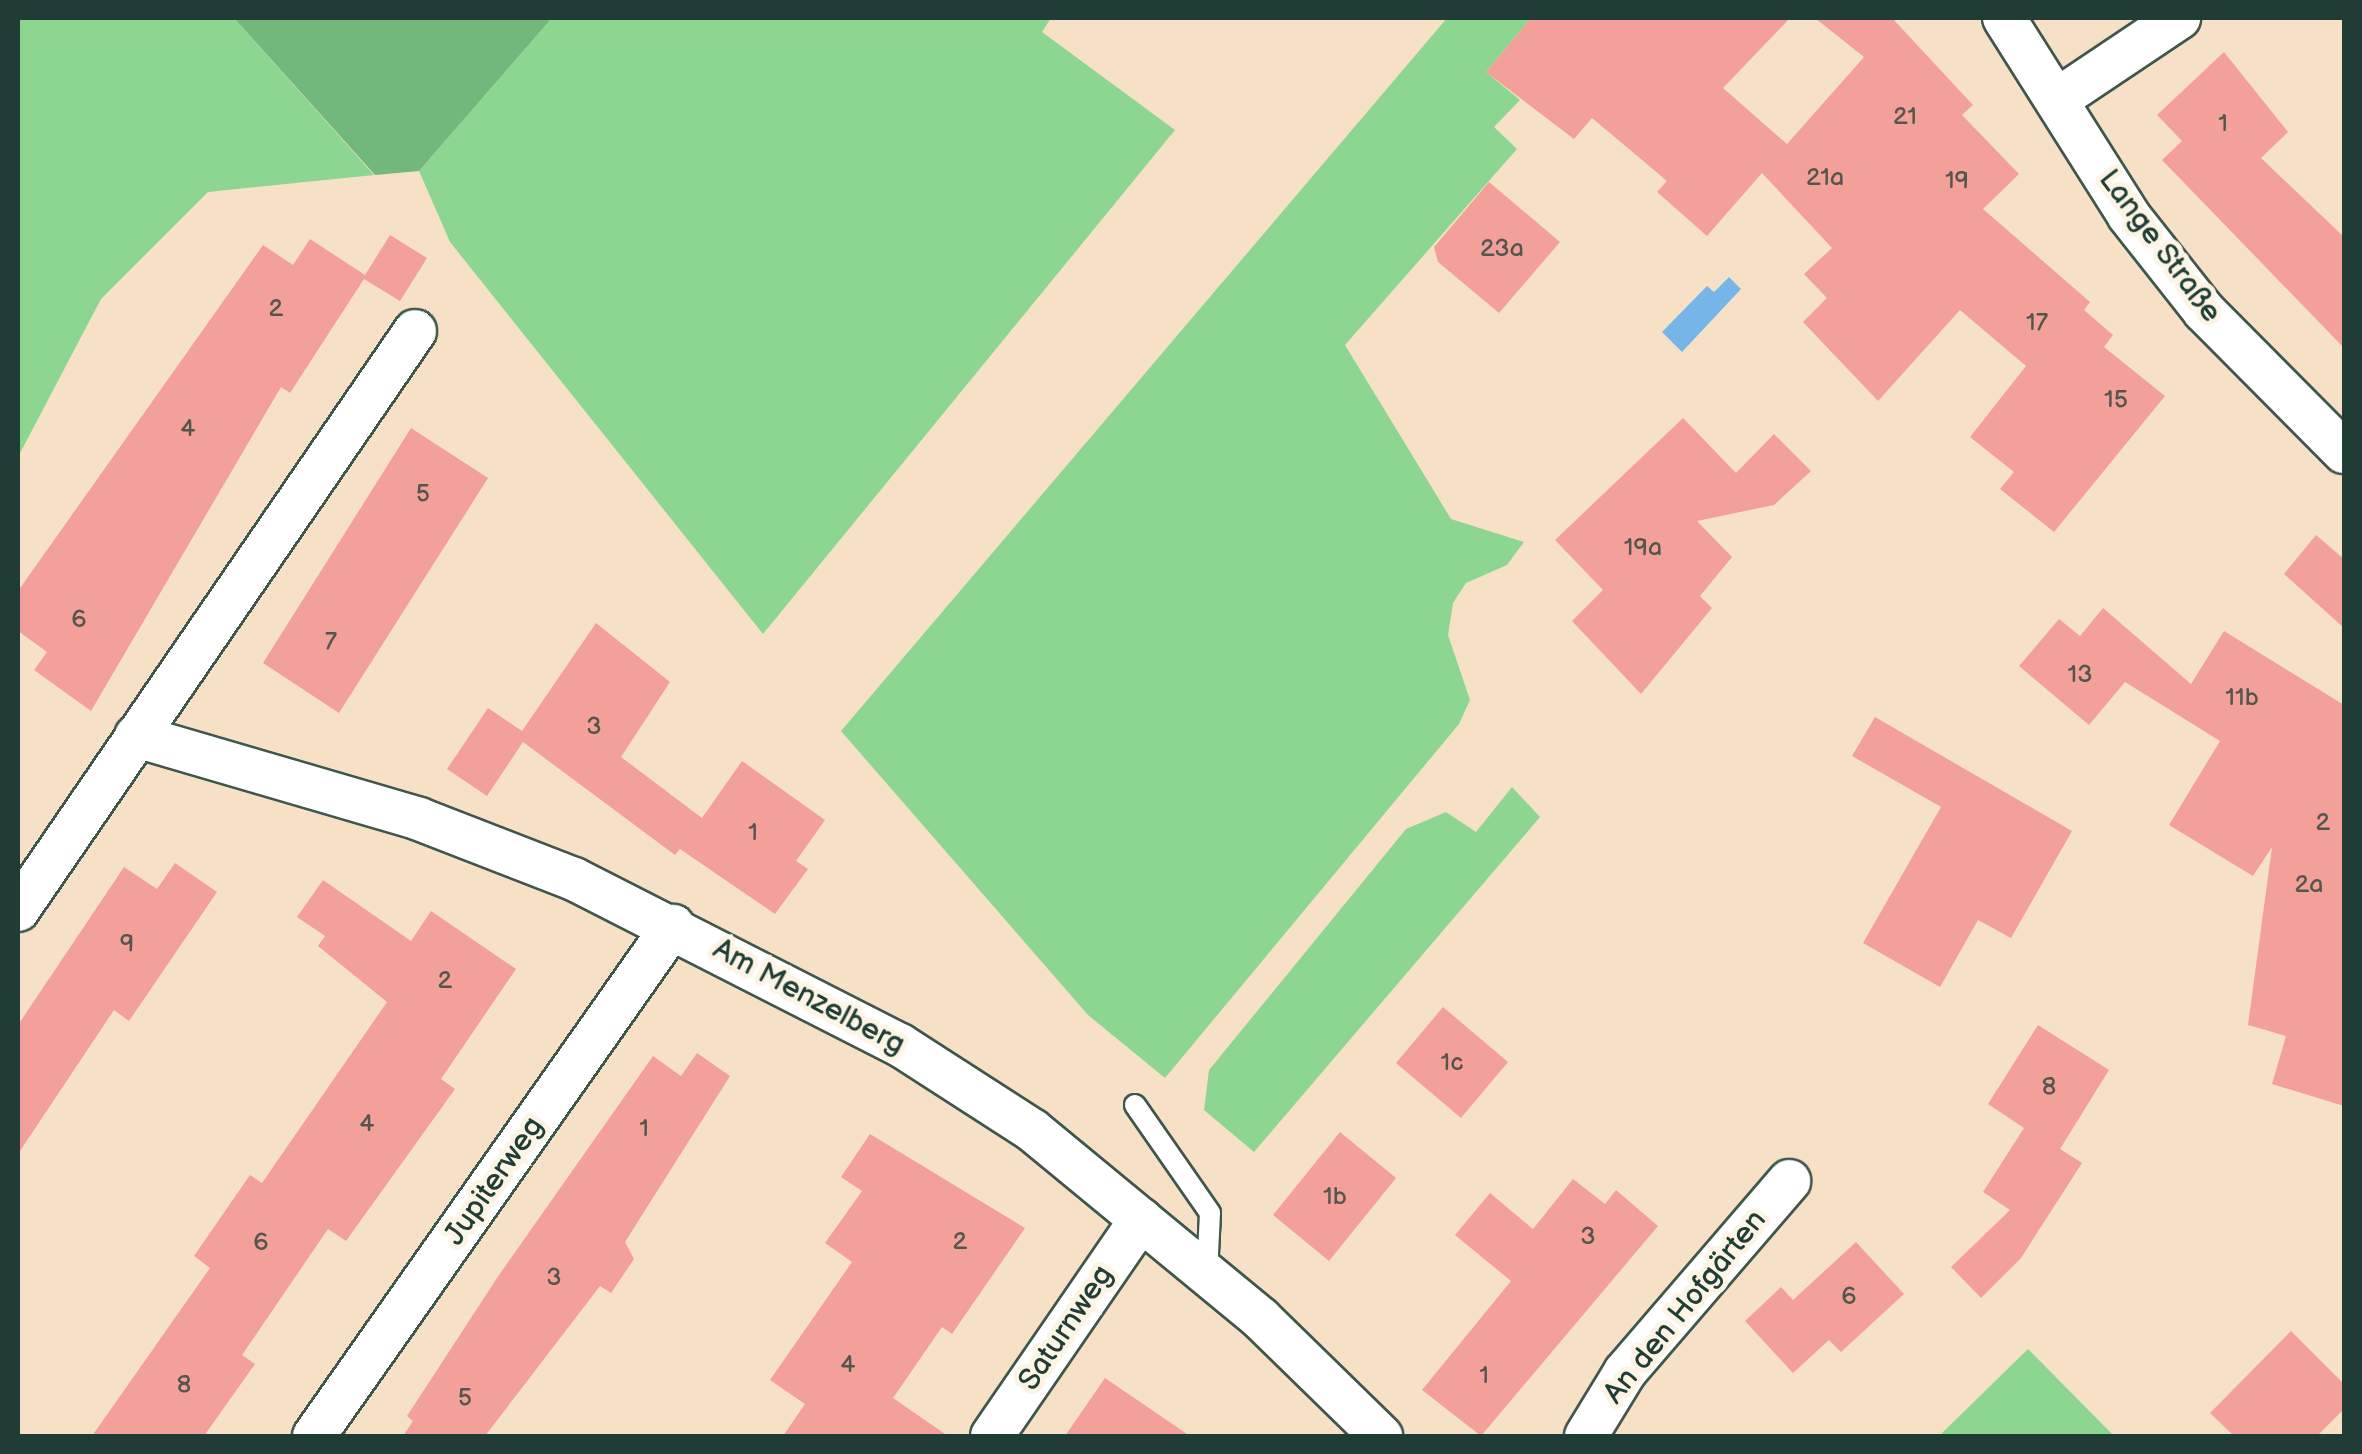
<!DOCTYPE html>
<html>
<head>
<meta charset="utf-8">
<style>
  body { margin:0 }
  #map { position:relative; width:2362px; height:1454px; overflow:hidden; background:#f6e1c7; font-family:"Balsamiq Sans",sans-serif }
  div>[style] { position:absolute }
  .green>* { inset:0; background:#8dd691 }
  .forest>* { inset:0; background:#72b77b }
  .water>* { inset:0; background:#75b5e8 }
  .building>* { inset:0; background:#f3a09a }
  .roads { filter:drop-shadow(2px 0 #3f564a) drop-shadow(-2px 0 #3f564a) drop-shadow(0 2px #3f564a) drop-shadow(0 -2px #3f564a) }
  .lane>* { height:20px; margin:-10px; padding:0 10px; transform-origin:10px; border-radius:10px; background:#fff }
  .street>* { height:42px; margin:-21px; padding:0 21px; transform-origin:21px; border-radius:21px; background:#fff }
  span { translate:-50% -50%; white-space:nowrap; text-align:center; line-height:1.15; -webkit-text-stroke:10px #fcf5e5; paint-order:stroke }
  .number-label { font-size:25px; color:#54564e }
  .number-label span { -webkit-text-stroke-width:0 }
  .street-label { font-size:30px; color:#1f3d34 }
  .frame { position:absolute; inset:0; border:20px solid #1f3d34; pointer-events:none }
</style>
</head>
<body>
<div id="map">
  <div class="green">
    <i style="clip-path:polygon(18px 18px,234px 18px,374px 175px,208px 192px,101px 299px,18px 457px)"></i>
    <i style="clip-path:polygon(552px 18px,1051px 18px,1042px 32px,1175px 130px,763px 634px,450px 242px,419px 171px)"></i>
    <i style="clip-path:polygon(1447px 18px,1531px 18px,1486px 72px,1520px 100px,1494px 127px,1517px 149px,1345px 345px,1451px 519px,1524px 542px,1507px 565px,1466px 583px,1453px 603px,1448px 635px,1470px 700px,1459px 724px,1165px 1078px,1088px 1015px,841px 731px)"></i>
    <i style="clip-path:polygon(1512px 787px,1540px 817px,1254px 1152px,1204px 1110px,1209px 1070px,1406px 829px,1446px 812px,1476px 832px)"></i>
    <i style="clip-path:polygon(2028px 1349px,2114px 1436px,1939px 1436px)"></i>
  </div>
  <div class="forest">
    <i style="clip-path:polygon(234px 18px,552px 18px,419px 171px,375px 175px)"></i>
  </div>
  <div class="water">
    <i style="clip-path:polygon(1729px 277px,1741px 289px,1682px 352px,1662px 332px,1707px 286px,1714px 292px)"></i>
  </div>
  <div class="building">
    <i style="clip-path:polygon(1531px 18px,1790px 18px,1723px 88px,1787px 144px,1864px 57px,1815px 18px,1892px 18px,1973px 105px,1962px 115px,2019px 174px,1983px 209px,2090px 302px,2084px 310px,2113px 335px,2104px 347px,2165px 396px,2054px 532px,2000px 489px,2014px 472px,1970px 437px,2026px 366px,1960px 310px,1878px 401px,1803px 322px,1827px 298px,1804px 274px,1832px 248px,1762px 173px,1707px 236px,1657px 192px,1667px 181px,1592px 118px,1574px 139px,1486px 72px)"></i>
    <i style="clip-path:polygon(2224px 52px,2288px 132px,2261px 158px,2344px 237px,2344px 348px,2162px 160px,2182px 141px,2157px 115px)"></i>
    <i style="clip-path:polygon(1489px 182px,1560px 242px,1499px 313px,1438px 262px,1434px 247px)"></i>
    <i style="clip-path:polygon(390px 235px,427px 258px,400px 301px,364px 279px,290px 393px,281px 387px,91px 711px,34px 670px,47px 652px,18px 631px,18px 591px,263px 245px,293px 265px,310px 239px,365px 275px)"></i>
    <i style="clip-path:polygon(1683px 418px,1736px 473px,1774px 434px,1811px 471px,1774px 505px,1697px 521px,1732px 557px,1700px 596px,1712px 608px,1641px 694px,1572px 621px,1603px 590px,1555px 540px)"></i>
    <i style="clip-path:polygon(411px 428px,488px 478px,339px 713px,263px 663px)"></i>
    <i style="clip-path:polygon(2316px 535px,2344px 559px,2344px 628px,2284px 574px)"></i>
    <i style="clip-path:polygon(2103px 608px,2191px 684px,2224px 631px,2344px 705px,2344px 1106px,2272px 1084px,2286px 1036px,2248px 1025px,2272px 847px,2253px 876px,2169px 825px,2220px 741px,2125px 682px,2089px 725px,2019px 666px,2059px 619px,2080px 636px)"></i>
    <i style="clip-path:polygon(596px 623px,670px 682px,621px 757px,702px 818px,742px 761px,825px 820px,796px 861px,808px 869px,775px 914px,680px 849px,675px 855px,523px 742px,487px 796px,447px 769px,488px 708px,522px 731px)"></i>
    <i style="clip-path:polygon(1875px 717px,2072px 831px,2011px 938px,1978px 920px,1940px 987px,1863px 943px,1941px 807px,1852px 756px)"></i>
    <i style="clip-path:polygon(175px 863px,217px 892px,129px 1021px,114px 1010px,18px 1154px,18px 1025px,124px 867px,157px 889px)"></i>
    <i style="clip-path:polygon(323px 880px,411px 941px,431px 911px,516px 969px,441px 1079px,455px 1089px,346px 1241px,328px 1229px,242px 1355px,255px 1364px,204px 1436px,92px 1436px,210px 1268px,194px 1256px,250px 1175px,262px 1183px,387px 1002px,318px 946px,325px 936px,297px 917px)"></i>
    <i style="clip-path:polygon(1443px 1007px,1508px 1062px,1461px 1118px,1396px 1063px)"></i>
    <i style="clip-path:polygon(2038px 1025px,2109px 1070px,2060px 1149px,2082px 1163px,2021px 1258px,1981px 1298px,1951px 1267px,2010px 1210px,1983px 1192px,2024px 1128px,1988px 1104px)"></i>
    <i style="clip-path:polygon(697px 1053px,730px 1076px,625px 1242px,634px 1259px,611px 1293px,600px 1286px,485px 1436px,403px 1436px,413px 1421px,407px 1416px,499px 1275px,653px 1056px,681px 1076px)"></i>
    <i style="clip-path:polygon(1340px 1132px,1396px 1178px,1329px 1261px,1273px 1215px)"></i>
    <i style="clip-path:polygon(870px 1134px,1025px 1228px,952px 1334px,942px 1327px,893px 1398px,948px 1436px,783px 1436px,805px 1404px,770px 1380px,852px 1262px,825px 1243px,862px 1191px,841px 1177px)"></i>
    <i style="clip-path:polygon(1573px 1179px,1605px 1204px,1616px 1190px,1658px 1226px,1481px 1436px,1422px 1390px,1511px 1281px,1455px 1235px,1490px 1193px,1533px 1229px)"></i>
    <i style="clip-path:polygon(1856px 1242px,1904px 1294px,1841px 1352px,1829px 1340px,1793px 1373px,1745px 1321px,1781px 1287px,1793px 1300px)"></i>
    <i style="clip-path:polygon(2291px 1331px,2344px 1384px,2344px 1409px,2317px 1436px,2234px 1436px,2210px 1413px)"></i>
    <i style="clip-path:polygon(1105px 1378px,1190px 1436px,1065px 1436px)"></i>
  </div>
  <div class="roads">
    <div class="lane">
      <i style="left:1135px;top:1105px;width:131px;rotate:55.2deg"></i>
      <i style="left:1210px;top:1213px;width:61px;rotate:92.8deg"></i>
    </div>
    <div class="street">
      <i style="left:2004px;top:18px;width:234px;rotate:57.7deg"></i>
      <i style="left:2129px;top:216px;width:121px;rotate:51.7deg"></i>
      <i style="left:2204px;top:311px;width:199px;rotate:45.2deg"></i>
      <i style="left:2058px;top:99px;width:146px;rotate:-33.8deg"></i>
      <i style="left:136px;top:736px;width:295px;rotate:16.3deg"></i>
      <i style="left:419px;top:819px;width:166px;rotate:21.2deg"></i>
      <i style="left:574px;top:879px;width:366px;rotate:27deg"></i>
      <i style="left:900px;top:1045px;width:157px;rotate:32.8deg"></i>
      <i style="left:1032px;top:1130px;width:297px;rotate:39.5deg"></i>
      <i style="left:1261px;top:1319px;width:168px;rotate:44.3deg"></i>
      <i style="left:18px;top:910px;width:702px;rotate:-55.56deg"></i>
      <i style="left:314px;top:1436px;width:624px;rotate:-54.86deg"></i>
      <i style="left:992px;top:1436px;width:263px;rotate:-55.5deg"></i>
      <i style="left:1586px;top:1436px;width:75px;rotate:-58.6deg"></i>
      <i style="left:1625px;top:1372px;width:252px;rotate:-49.3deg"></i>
    </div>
  </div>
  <div class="number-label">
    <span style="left:1905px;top:117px">21</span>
    <span style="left:2223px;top:124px">1</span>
    <span style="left:1825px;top:178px">21a</span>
    <span style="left:1957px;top:181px">19</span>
    <span style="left:1502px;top:249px">23a</span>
    <span style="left:276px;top:309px">2</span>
    <span style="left:2037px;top:323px">17</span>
    <span style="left:2116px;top:400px">15</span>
    <span style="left:188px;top:429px">4</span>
    <span style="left:423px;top:494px">5</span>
    <span style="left:1643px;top:548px">19a</span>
    <span style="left:79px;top:620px">6</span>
    <span style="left:331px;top:642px">7</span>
    <span style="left:2080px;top:675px">13</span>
    <span style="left:2242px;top:698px">11b</span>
    <span style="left:594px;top:727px">3</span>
    <span style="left:2323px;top:823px">2</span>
    <span style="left:753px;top:833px">1</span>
    <span style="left:2309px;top:885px">2a</span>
    <span style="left:127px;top:944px">9</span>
    <span style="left:445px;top:981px">2</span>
    <span style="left:1452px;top:1063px">1c</span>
    <span style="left:2049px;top:1087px">8</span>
    <span style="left:367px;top:1124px">4</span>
    <span style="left:644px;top:1129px">1</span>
    <span style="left:1335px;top:1197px">1b</span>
    <span style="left:1588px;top:1237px">3</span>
    <span style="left:960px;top:1242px">2</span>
    <span style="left:261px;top:1243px">6</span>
    <span style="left:554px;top:1278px">3</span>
    <span style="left:1849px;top:1297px">6</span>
    <span style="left:848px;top:1365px">4</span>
    <span style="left:1484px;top:1376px">1</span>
    <span style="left:184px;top:1385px">8</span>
    <span style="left:465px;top:1398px">5</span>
  </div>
  <div class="street-label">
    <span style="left:2160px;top:246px;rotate:53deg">Lange Straße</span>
    <span style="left:809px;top:997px;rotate:28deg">Am Menzelberg</span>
    <span style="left:494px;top:1181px;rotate:-55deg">Jupiterweg</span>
    <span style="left:1685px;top:1307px;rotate:-51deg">An den Hofgärten</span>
    <span style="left:1066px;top:1328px;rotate:-56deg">Saturnweg</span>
  </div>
  <div class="frame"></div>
</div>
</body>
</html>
